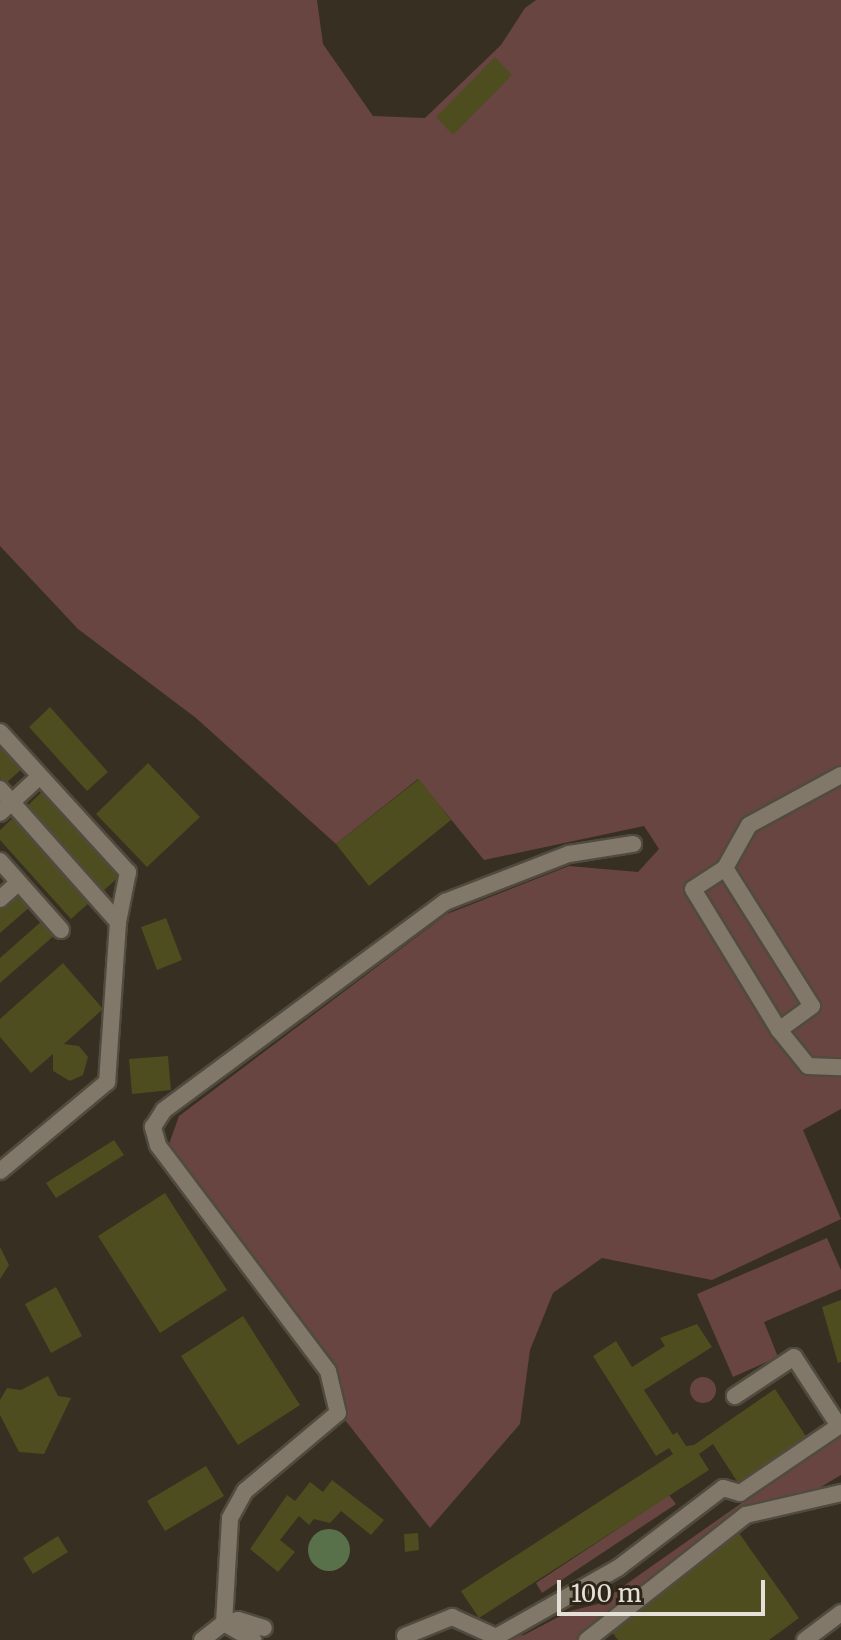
<!DOCTYPE html>
<html>
<head>
<meta charset="utf-8">
<style>
  body { margin:0 }
  #map { position:relative; width:841px; height:1640px; overflow:hidden; background:#372f21; font-family:Merriweather,serif }
  div>[style] { position:absolute }
  .green>* { inset:0; background:#684540 }
  .round { border-radius:50% }
  .water>* { inset:0; background:#59714a }
  .building>* { inset:0; background:#4e4d1f }
  .roads { filter:drop-shadow(2px 0 #514b3f) drop-shadow(-2px 0 #514b3f) drop-shadow(0 2px #514b3f) drop-shadow(0 -2px #514b3f) }
  .minor>* { height:16px; margin:-8px; padding:0 8px; transform-origin:8px; border-radius:8px; background:#827869 }
  span { translate:-50% -50%; white-space:nowrap; text-align:center; line-height:1.15; -webkit-text-stroke:6px #2d2518; paint-order:stroke }
  .scale { position:absolute; left:557px; top:1580px; width:208px; height:36px; box-sizing:border-box; border:4px solid #e4dfd7; border-top:0; padding-left:10px; font-size:24px; line-height:28px; white-space:nowrap; color:#e4dfd7; -webkit-text-stroke:6px #2d2518; paint-order:stroke }
</style>
</head>
<body>
<div id="map">
  <div class="green">
    <i style="clip-path:polygon(0 0,317px 0,323px 44px,373px 116px,425px 118px,501px 45px,525px 8px,536px 0,841px 0,841px 1109px,803px 1130px,841px 1219px,712px 1280px,602px 1258px,553px 1293px,530px 1350px,520px 1424px,430px 1528px,345px 1420px,333px 1360px,169px 1144px,179px 1116px,447px 914px,569px 866px,638px 872px,659px 849px,644px 826px,484px 860px,418px 779px,336px 844px,196px 718px,78px 629px,0 546px)"></i>
    <i style="clip-path:polygon(827px 1238px,841px 1270px,841px 1289px,764px 1322px,778px 1357px,733px 1377px,697px 1294px)"></i>
    <i class="round" style="left:690px;top:1377px;width:26px;height:26px"></i>
    <i style="clip-path:polygon(841px 1433px,841px 1475px,804px 1497px,744px 1509px,577px 1640px,478px 1640px,524px 1635px,570px 1611px,598px 1604px)"></i>
    <i style="clip-path:polygon(669px 1495px,676px 1504px,542px 1593px,536px 1583px)"></i>
  </div>
  <div class="water">
    <i class="round" style="left:308px;top:1529px;width:42px;height:42px"></i>
  </div>
  <div class="building">
    <i style="clip-path:polygon(495px 57px,512px 75px,453px 135px,436px 117px)"></i>
    <i style="clip-path:polygon(50px 707px,108px 772px,87px 791px,29px 727px)"></i>
    <i style="clip-path:polygon(0 740px,24px 767px,5px 784px,0 778px)"></i>
    <i style="clip-path:polygon(148px 763px,200px 817px,147px 867px,96px 814px)"></i>
    <i style="clip-path:polygon(419px 779px,451px 820px,369px 886px,336px 844px)"></i>
    <i style="clip-path:polygon(44px 790px,121px 875px,102px 892px,26px 807px)"></i>
    <i style="clip-path:polygon(14px 817px,90px 902px,71px 919px,0 840px,0 830px)"></i>
    <i style="clip-path:polygon(19px 892px,31px 906px,0 933px,0 908px)"></i>
    <i style="clip-path:polygon(166px 918px,182px 960px,157px 970px,141px 927px)"></i>
    <i style="clip-path:polygon(43px 920px,56px 934px,0 983px,0 958px)"></i>
    <i style="clip-path:polygon(63px 963px,103px 1009px,64px 1044px,79px 1046px,88px 1057px,83px 1075px,70px 1081px,53px 1071px,53px 1054px,31px 1073px,0 1037px,0 1019px)"></i>
    <i style="clip-path:polygon(168px 1056px,171px 1090px,132px 1094px,129px 1059px)"></i>
    <i style="clip-path:polygon(114px 1140px,124px 1155px,56px 1198px,46px 1183px)"></i>
    <i style="clip-path:polygon(165px 1193px,227px 1290px,160px 1333px,98px 1236px)"></i>
    <i style="clip-path:polygon(0 1247px,9px 1265px,0 1279px)"></i>
    <i style="clip-path:polygon(56px 1287px,82px 1336px,51px 1353px,25px 1304px)"></i>
    <i style="clip-path:polygon(841px 1300px,841px 1362px,838px 1363px,822px 1307px)"></i>
    <i style="clip-path:polygon(243px 1316px,300px 1405px,238px 1445px,181px 1356px)"></i>
    <i style="clip-path:polygon(697px 1324px,712px 1347px,644px 1390px,673px 1435px,677px 1432px,686px 1446px,694px 1445px,775px 1389px,809px 1441px,740px 1486px,713px 1444px,699px 1454px,709px 1470px,479px 1618px,461px 1591px,673px 1454px,669px 1448px,656px 1456px,593px 1356px,616px 1341px,632px 1367px,665px 1346px,660px 1338px)"></i>
    <i style="clip-path:polygon(48px 1376px,58px 1396px,71px 1398px,44px 1454px,19px 1452px,0 1415px,0 1400px,7px 1388px,21px 1390px)"></i>
    <i style="clip-path:polygon(206px 1466px,224px 1496px,165px 1531px,147px 1501px)"></i>
    <i style="clip-path:polygon(332px 1480px,384px 1520px,371px 1535px,341px 1511px,330px 1523px,314px 1519px,309px 1525px,299px 1516px,280px 1540px,295px 1552px,278px 1572px,250px 1549px,287px 1495px,295px 1501px,310px 1482px,323px 1492px)"></i>
    <i style="clip-path:polygon(418px 1533px,419px 1550px,405px 1552px,404px 1534px)"></i>
    <i style="clip-path:polygon(739px 1533px,799px 1618px,769px 1640px,618px 1640px,611px 1631px)"></i>
    <i style="clip-path:polygon(58px 1536px,68px 1552px,33px 1574px,23px 1558px)"></i>
  </div>
  <div class="roads">
    <div class="minor">
      <i style="left:0;top:732px;width:190px;rotate:47.6deg"></i>
      <i style="left:128px;top:872px;width:51px;rotate:101.3deg"></i>
      <i style="left:118px;top:922px;width:160px;rotate:93.9deg"></i>
      <i style="left:107px;top:1082px;width:139px;rotate:140.2deg"></i>
      <i style="left:0;top:789px;width:178px;rotate:48.4deg"></i>
      <i style="left:0;top:813px;width:54px;rotate:-42.8deg"></i>
      <i style="left:0;top:861px;width:92px;rotate:48.5deg"></i>
      <i style="left:725px;top:868px;width:163px;rotate:57.8deg"></i>
      <i style="left:812px;top:1006px;width:41px;rotate:144deg"></i>
      <i style="left:779px;top:1030px;width:165px;rotate:-121.4deg"></i>
      <i style="left:693px;top:889px;width:38px;rotate:-33deg"></i>
      <i style="left:725px;top:868px;width:49px;rotate:-60.8deg"></i>
      <i style="left:749px;top:825px;width:105px;rotate:-28.5deg"></i>
      <i style="left:0;top:899px;width:25px;rotate:-42deg"></i>
      <i style="left:779px;top:1030px;width:46px;rotate:51.1deg"></i>
      <i style="left:808px;top:1066px;width:33px;rotate:2deg"></i>
      <i style="left:224px;top:1623px;width:105px;rotate:-86.7deg"></i>
      <i style="left:230px;top:1518px;width:31px;rotate:-61deg"></i>
      <i style="left:245px;top:1491px;width:121px;rotate:-40deg"></i>
      <i style="left:338px;top:1413px;width:43px;rotate:-103.4deg"></i>
      <i style="left:328px;top:1371px;width:283px;rotate:-127deg"></i>
      <i style="left:158px;top:1145px;width:19px;rotate:-106deg"></i>
      <i style="left:153px;top:1127px;width:20px;rotate:-57deg"></i>
      <i style="left:164px;top:1110px;width:350px;rotate:-36.5deg"></i>
      <i style="left:445px;top:902px;width:133px;rotate:-21.2deg"></i>
      <i style="left:569px;top:854px;width:65px;rotate:-8.9deg"></i>
      <i style="left:224px;top:1623px;width:34px;rotate:30deg"></i>
      <i style="left:405px;top:1636px;width:51px;rotate:-22deg"></i>
      <i style="left:452px;top:1617px;width:48px;rotate:24.4deg"></i>
      <i style="left:496px;top:1637px;width:140px;rotate:-29.5deg"></i>
      <i style="left:618px;top:1568px;width:132px;rotate:-37.3deg"></i>
      <i style="left:723px;top:1488px;width:18px;rotate:16deg"></i>
      <i style="left:740px;top:1493px;width:120px;rotate:-34.1deg"></i>
      <i style="left:839px;top:1426px;width:82px;rotate:-123.1deg"></i>
      <i style="left:794px;top:1357px;width:71px;rotate:146.5deg"></i>
      <i style="left:202px;top:1640px;width:28px;rotate:-38deg"></i>
      <i style="left:224px;top:1623px;width:14px;rotate:-12deg"></i>
      <i style="left:238px;top:1620px;width:27px;rotate:17deg"></i>
      <i style="left:587px;top:1640px;width:202px;rotate:-38.2deg"></i>
      <i style="left:746px;top:1515px;width:98px;rotate:-13deg"></i>
      <i style="left:805px;top:1640px;width:45px;rotate:-36.9deg"></i>
    </div>
  </div>
  <div class="scale">100 m</div>
</div>
</body>
</html>
